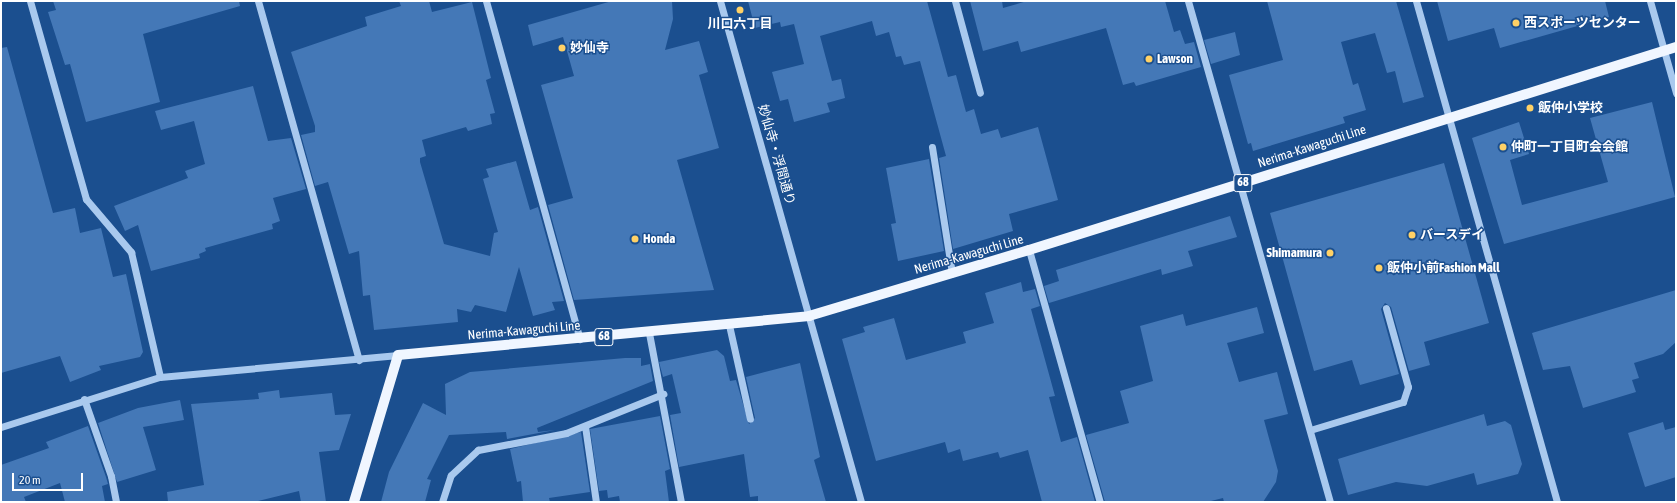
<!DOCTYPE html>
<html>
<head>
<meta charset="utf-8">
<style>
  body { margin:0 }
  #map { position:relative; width:1677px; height:503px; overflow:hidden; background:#1b4f8f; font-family:"Asap Condensed","Noto Sans JP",sans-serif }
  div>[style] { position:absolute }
  .building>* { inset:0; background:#4478b7 }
  .minor>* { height:7px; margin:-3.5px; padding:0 3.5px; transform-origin:3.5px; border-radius:3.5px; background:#a9c9ee }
  .major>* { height:10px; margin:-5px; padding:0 5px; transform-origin:5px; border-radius:5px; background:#f0f6ff }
  .dots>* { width:11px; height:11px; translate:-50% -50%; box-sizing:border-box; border:2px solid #1b4f8f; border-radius:50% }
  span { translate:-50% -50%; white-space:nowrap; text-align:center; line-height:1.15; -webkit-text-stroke:3px #1b4f8f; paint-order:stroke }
  .shield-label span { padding:1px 3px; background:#1b4f8f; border:1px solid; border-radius:3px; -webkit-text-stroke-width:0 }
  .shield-label { font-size:12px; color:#fff; font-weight:700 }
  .poi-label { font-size:13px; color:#fff; font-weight:700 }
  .left { translate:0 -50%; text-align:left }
  .right { translate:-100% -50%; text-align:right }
  .street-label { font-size:13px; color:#fff }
  .frame { position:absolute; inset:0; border:2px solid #fff; pointer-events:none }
  .scale { position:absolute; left:12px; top:473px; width:71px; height:18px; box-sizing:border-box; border:2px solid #fff; border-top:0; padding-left:5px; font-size:12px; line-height:14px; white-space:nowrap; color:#fff; -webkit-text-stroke:3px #1b4f8f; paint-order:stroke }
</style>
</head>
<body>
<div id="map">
  <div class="building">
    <i style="clip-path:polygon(53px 1px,239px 1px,240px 6px,143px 34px,160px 102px,86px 122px,70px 64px,65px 65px,48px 12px,56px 10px)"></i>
    <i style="clip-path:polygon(399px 1px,429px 1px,432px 12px,472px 2px,491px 78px,486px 80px,495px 113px,490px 114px,492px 124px,468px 131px,466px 127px,422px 140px,426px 156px,420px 158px,420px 162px,444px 244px,490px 256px,494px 233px,498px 232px,483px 179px,489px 177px,486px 169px,516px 161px,530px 210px,538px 207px,564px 301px,552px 302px,555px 310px,533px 316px,519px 267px,506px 312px,475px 305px,471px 312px,457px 309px,458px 322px,374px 330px,370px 295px,363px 296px,359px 251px,349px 254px,328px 182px,315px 186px,301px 135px,315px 132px,315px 126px,291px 52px,367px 26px,365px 17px,401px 6px)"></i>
    <i style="clip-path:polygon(612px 1px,672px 1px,673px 19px,665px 50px,699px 41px,708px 72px,699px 75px,719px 148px,677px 160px,714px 290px,574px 300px,548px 205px,573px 198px,541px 85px,574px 76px,563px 37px,533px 46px,528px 25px)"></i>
    <i style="clip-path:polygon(748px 1px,927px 1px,948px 77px,956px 75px,966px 112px,974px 109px,981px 134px,998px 129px,1001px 138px,1038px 127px,1058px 200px,1009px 214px,1013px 231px,953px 249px,939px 158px,946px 156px,920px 61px,904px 65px,901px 56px,896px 57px,889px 32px,876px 36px,872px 21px,820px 36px,832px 81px,841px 79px,845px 98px,827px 103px,830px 112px,794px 122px,788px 99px,780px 101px,772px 72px,804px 64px,794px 24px,781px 27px,780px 22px,755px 28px)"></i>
    <i style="clip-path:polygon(970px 1px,1002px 1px,1003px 8px,1027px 1px,1165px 1px,1174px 32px,1180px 30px,1185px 44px,1194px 42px,1201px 67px,1136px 86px,1134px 82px,1123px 85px,1106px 28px,1021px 52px,1018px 41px,983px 51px)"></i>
    <i style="clip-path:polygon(1267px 1px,1396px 1px,1424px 97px,1403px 103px,1395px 71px,1387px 73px,1375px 33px,1341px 42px,1353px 85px,1358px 83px,1366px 110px,1343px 117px,1345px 123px,1253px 151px,1251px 143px,1248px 144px,1229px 75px,1283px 60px)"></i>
    <i style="clip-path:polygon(1437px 1px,1605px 1px,1609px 17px,1500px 48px,1494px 28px,1448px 41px)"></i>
    <i style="clip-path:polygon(1235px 32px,1240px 55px,1211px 64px,1204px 40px)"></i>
    <i style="clip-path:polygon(7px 47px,53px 213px,75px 208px,80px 233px,101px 228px,113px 277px,126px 274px,143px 352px,140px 357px,99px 366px,101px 370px,70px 382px,60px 356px,1px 373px,1px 48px)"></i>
    <i style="clip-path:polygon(253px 86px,268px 141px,291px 138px,306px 189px,273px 198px,280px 221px,272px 224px,273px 229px,205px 248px,206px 251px,199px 254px,200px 258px,151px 271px,138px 225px,125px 231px,114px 206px,188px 178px,185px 171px,205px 164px,194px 121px,161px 130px,155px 111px)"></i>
    <i style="clip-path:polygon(1652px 102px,1675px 197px,1504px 244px,1472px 138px,1519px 122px,1529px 154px,1510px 160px,1522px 205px,1608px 182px,1590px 118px)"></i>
    <i style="clip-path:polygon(929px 159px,944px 251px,898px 261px,891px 224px,896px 223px,886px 168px)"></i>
    <i style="clip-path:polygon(1444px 163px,1489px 323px,1424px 342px,1430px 365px,1409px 371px,1391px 307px,1385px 303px,1381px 309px,1399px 374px,1360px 385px,1352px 360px,1314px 371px,1270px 213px)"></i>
    <i style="clip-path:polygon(1230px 216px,1237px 237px,1188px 251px,1193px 266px,1162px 275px,1161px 269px,1049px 303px,1044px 286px,1059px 281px,1056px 270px)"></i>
    <i style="clip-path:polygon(1021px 282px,1023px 292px,1035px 289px,1040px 306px,1031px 309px,1055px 396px,1049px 397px,1061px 442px,1077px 437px,1095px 502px,1042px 502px,1028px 450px,1000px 458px,998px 452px,963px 461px,960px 449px,948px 453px,945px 442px,876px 461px,842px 339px,865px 332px,863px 327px,894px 318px,906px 360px,966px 343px,963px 332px,994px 323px,985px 293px)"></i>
    <i style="clip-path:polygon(1676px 290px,1676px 342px,1663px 354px,1634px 363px,1639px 378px,1632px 380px,1636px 392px,1583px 408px,1570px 366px,1543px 370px,1532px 333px)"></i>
    <i style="clip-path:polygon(1257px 307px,1264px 333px,1227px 343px,1239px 382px,1277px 372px,1288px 414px,1264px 420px,1278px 471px,1276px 482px,1263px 502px,1224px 502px,1223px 498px,1207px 502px,1105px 502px,1086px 435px,1129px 423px,1120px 391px,1153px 381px,1140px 326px,1183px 314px,1186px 326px)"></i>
    <i style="clip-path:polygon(717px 350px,724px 356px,730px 381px,736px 380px,749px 424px,755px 418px,746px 377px,800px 363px,820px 457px,814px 460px,826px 502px,758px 502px,758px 496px,750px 497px,744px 454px,679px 467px,670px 415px,681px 413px,672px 374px,663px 377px,659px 362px)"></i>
    <i style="clip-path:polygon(625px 358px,641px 358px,641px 366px,650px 364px,653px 381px,537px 428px,538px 432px,555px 430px,507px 439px,506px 432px,449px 435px,427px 479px,431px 480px,425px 502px,381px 502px,389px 472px,423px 403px,446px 415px,445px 384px,470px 372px)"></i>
    <i style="clip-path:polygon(279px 390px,280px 398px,332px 393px,335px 415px,351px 414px,339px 450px,319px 452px,326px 502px,301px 502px,299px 491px,254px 502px,168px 502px,167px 492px,204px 485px,191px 404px,259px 399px,258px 393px)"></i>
    <i style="clip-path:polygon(180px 400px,184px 420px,143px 427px,156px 470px,117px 482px,98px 423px,138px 408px)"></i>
    <i style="clip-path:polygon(1484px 414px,1487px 426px,1505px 421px,1511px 425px,1522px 464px,1518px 474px,1477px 485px,1474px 473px,1427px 486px,1396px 482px,1348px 495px,1338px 459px)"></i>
    <i style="clip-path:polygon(660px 416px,670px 469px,665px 471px,669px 502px,620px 502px,619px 496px,608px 498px,607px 490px,599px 491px,590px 429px)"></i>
    <i style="clip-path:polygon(1663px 422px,1665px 430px,1676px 427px,1676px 477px,1645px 487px,1628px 433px)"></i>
    <i style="clip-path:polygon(88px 426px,106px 477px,108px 484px,102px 486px,105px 502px,65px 502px,60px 483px,24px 497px,26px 502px,1px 502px,1px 465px,49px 448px,46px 442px)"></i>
    <i style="clip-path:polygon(581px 432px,590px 492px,549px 498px,550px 502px,523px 502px,521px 481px,517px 482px,510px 449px)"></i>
  </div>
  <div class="minor">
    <i style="left:30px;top:1px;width:206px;rotate:74.2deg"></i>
    <i style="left:86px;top:199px;width:70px;rotate:49.7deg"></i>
    <i style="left:131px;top:252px;width:128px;rotate:76.9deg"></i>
    <i style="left:258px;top:1px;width:373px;rotate:74.3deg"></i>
    <i style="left:486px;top:1px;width:351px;rotate:74.5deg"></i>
    <i style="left:720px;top:1px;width:520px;rotate:74.28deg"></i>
    <i style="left:955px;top:1px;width:95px;rotate:74.8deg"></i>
    <i style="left:1188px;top:1px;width:521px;rotate:74.18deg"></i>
    <i style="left:1416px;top:1px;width:520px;rotate:74.28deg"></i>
    <i style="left:1650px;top:1px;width:96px;rotate:74.2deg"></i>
    <i style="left:932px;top:147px;width:128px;rotate:81deg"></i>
    <i style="left:1029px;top:250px;width:262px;rotate:74.3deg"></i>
    <i style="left:729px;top:325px;width:96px;rotate:77.4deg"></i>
    <i style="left:649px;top:333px;width:172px;rotate:79.3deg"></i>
    <i style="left:84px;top:399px;width:82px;rotate:70.7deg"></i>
    <i style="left:111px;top:476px;width:26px;rotate:79deg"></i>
    <i style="left:585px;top:426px;width:77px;rotate:81.8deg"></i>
    <i style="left:1px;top:427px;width:167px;rotate:-17.5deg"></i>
    <i style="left:160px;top:377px;width:239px;rotate:-5.3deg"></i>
    <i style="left:1310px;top:430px;width:97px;rotate:-16.8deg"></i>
    <i style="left:1403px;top:402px;width:16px;rotate:-72deg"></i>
    <i style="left:1408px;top:387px;width:82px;rotate:-105.6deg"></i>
    <i style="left:442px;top:502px;width:28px;rotate:-72deg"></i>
    <i style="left:451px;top:475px;width:37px;rotate:-43deg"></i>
    <i style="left:478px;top:450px;width:90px;rotate:-10.9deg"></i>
    <i style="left:566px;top:433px;width:105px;rotate:-21.9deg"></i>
  </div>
  <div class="major">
    <i style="left:354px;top:502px;width:153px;rotate:-73.3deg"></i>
    <i style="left:398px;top:355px;width:413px;rotate:-5.4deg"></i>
    <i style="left:809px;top:316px;width:230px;rotate:-16.7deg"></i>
    <i style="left:1029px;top:250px;width:678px;rotate:-17.42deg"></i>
  </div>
  <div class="dots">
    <i style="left:740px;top:10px;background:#ffd166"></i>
    <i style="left:1516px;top:23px;background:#ffd166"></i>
    <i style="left:562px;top:48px;background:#ffd166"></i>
    <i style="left:1149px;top:59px;background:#ffd166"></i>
    <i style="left:1530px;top:108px;background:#ffd166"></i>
    <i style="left:1503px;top:147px;background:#ffd166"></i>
    <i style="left:1412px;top:235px;background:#ffd166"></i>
    <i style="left:635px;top:239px;background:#ffd166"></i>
    <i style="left:1330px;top:253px;background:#ffd166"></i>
    <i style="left:1379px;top:268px;background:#ffd166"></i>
  </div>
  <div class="shield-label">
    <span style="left:1243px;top:183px">68</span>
    <span style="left:604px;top:337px">68</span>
  </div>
  <div class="poi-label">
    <span class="left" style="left:1524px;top:23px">西スポーツセンター</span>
    <span style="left:740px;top:24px">川口六丁目</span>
    <span class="left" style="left:570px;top:48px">妙仙寺</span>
    <span class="left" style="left:1157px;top:59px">Lawson</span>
    <span class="left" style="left:1538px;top:108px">飯仲小学校</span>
    <span class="left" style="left:1511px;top:147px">仲町一丁目町会会館</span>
    <span class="left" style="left:1420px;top:235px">バースデイ</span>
    <span class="left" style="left:643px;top:239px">Honda</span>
    <span class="right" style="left:1322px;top:253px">Shimamura</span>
    <span class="left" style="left:1387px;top:268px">飯仲小前Fashion Mall</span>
  </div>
  <div class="street-label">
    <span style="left:1312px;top:147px;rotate:-18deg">Nerima-Kawaguchi Line</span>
    <span style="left:776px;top:155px;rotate:74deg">妙仙寺・浮間通り</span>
    <span style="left:969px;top:255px;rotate:-16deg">Nerima-Kawaguchi Line</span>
    <span style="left:524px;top:331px;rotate:-5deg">Nerima-Kawaguchi Line</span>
  </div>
  <div class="frame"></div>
  <div class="scale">20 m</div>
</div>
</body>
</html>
